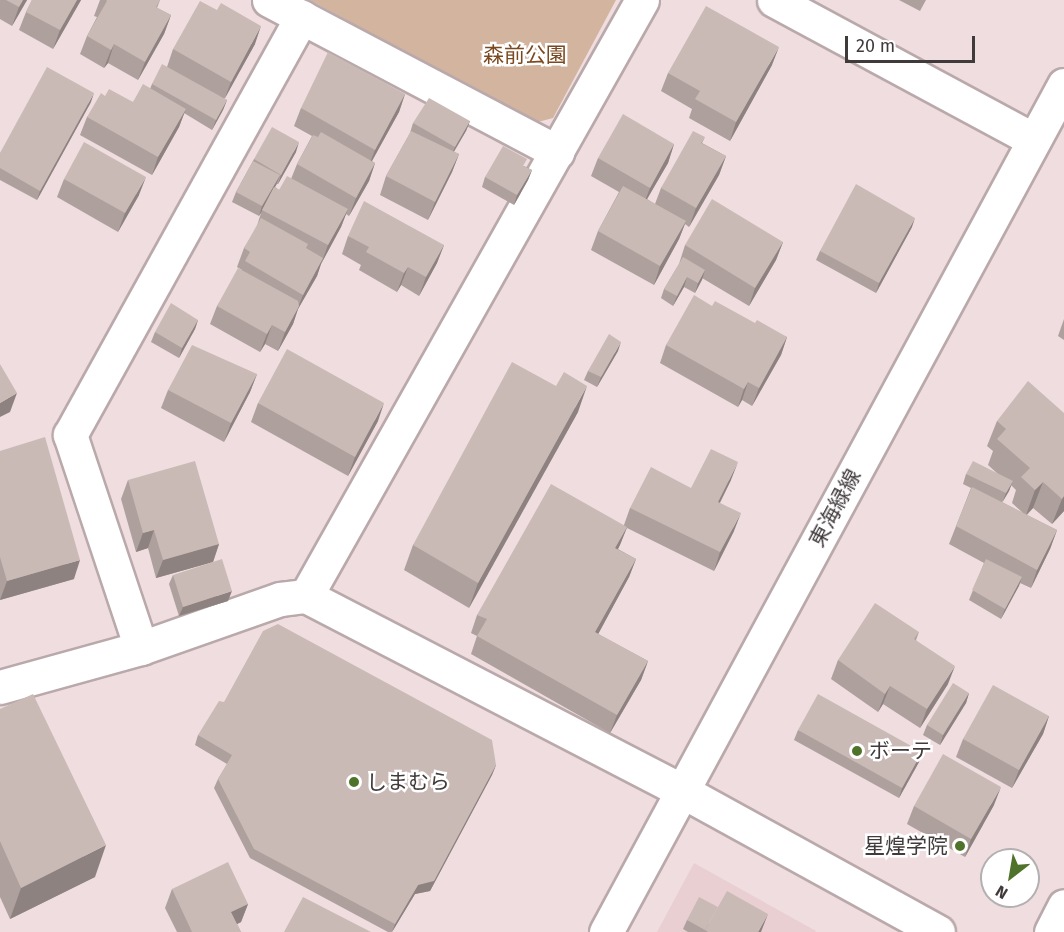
<!DOCTYPE html>
<html>
<head>
<meta charset="utf-8">
<style>
  body { margin:0 }
  #map { position:relative; width:1064px; height:932px; overflow:hidden; background:#efdddf; font-family:"Fira Sans","Noto Sans JP",sans-serif }
  div>[style] { position:absolute }
  .built>* { inset:0; background:#e9cfd2 }
  .green>* { inset:0; background:#d2b49f }
  .roads { filter:drop-shadow(2px 0 #baa9ab) drop-shadow(-2px 0 #baa9ab) drop-shadow(0 2px #baa9ab) drop-shadow(0 -2px #baa9ab) }
  .minor>* { height:33px; margin:-16.5px; padding:0 16.5px; transform-origin:16.5px; border-radius:16.5px; background:#fff }
  .major>* { height:33px; margin:-16.5px; padding:0 16.5px; transform-origin:16.5px; border-radius:16.5px; background:#fff }
  .wall>* { inset:0; background:#aea09d }
  .shaded-wall>* { inset:0; background:#8d827f }
  .building>* { inset:0; background:#cabab6 }
  .dots>* { width:16px; height:16px; translate:-50% -50%; box-sizing:border-box; border:3px solid #fff; border-radius:50% }
  span { translate:-50% -50%; white-space:nowrap; text-align:center; line-height:1.15; -webkit-text-stroke:5px #fff; paint-order:stroke }
  .park-label { font-size:21px; color:#7a4920 }
  .street-label { font-size:21px; color:#413a3b }
  .poi-label { font-size:21px; color:#413a3b }
  .left { translate:0 -50%; text-align:left }
  .right { translate:-100% -50%; text-align:right }
  .north { position:absolute; left:980px; top:848px; width:60px; height:60px; box-sizing:border-box; background:#fff; border:2px solid #b3b0b1; border-radius:50%; rotate:211deg; font-size:16px; font-weight:700; line-height:24px; text-align:center; color:#413a3b }
  .north::after { content:''; display:block; margin:auto; width:21px; height:27px; background:#50732b; clip-path:polygon(50% 0,100% 100%,50% 72%,0 100%) }
  .scale { position:absolute; left:845px; top:36px; width:130px; height:27px; box-sizing:border-box; border:3px solid #413a3b; border-top:0; padding-left:8px; font-size:18px; line-height:21px; white-space:nowrap; color:#413a3b; -webkit-text-stroke:4px #fff; paint-order:stroke }
</style>
</head>
<body>
<div id="map">
  <div class="built">
    <i style="clip-path:polygon(694px 863px,816px 931px,815px 932px,657px 932px)"></i>
  </div>
  <div class="green">
    <i style="clip-path:polygon(310px 0,616px 0,553px 118px,534px 123px)"></i>
  </div>
  <div class="roads">
    <div class="minor">
      <i style="left:269px;top:0;width:326px;rotate:27.8deg"></i>
      <i style="left:774px;top:0;width:295px;rotate:28.3deg"></i>
      <i style="left:306px;top:596px;width:684px;rotate:-60.59deg"></i>
      <i style="left:141px;top:648px;width:225px;rotate:-108.4deg"></i>
      <i style="left:70px;top:435px;width:478px;rotate:-61deg"></i>
      <i style="left:0;top:687px;width:146px;rotate:-15.5deg"></i>
      <i style="left:141px;top:648px;width:147px;rotate:-19.4deg"></i>
      <i style="left:280px;top:599px;width:26px;rotate:-7deg"></i>
      <i style="left:306px;top:596px;width:424px;rotate:27.4deg"></i>
      <i style="left:682px;top:791px;width:292px;rotate:28.8deg"></i>
      <i style="left:1051px;top:932px;width:29px;rotate:-63deg"></i>
    </div>
    <div class="major">
      <i style="left:606px;top:932px;width:963px;rotate:-61.6deg"></i>
    </div>
  </div>
  <div class="wall">
    <i style="clip-path:polygon(0 0,27px 0,12px 26px,0 19px)"></i>
    <i style="clip-path:polygon(32px 0,81px 0,53px 49px,19px 30px,26px 12px)"></i>
    <i style="clip-path:polygon(100px 0,160px 0,157px 8px,171px 15px,164px 34px,138px 80px,108px 63px,104px 68px,80px 54px,87px 36px,97px 17px,94px 16px)"></i>
    <i style="clip-path:polygon(899px 0,926px 0,920px 11px)"></i>
    <i style="clip-path:polygon(255px 44px,224px 99px,227px 100px,223px 110px,212px 130px,184px 113px,179px 127px,152px 175px,80px 135px,87px 117px,105px 96px,133px 102px,150px 89px,152px 84px,167px 67px,173px 49px)"></i>
    <i style="clip-path:polygon(772px 65px,730px 141px,689px 118px,692px 109px,661px 91px,668px 73px)"></i>
    <i style="clip-path:polygon(405px 94px,399px 112px,372px 161px,375px 163px,369px 181px,349px 216px,346px 214px,341px 227px,321px 264px,317px 276px,298px 309px,293px 324px,278px 351px,265px 344px,260px 352px,210px 324px,217px 306px,242px 270px,237px 267px,244px 248px,256px 229px,261px 213px,259px 216px,232px 202px,236px 192px,254px 159px,296px 152px,278px 184px,277px 184px,275px 187px,279px 190px,291px 179px,297px 164px,312px 136px,294px 126px,301px 108px)"></i>
    <i style="clip-path:polygon(91px 102px,37px 200px,0 180px,0 153px)"></i>
    <i style="clip-path:polygon(470px 121px,466px 131px,454px 152px,459px 154px,452px 172px,428px 220px,380px 195px,386px 176px,410px 133px,413px 123px)"></i>
    <i style="clip-path:polygon(705px 137px,702px 143px,726px 156px,719px 175px,689px 227px,685px 224px,679px 239px,654px 285px,591px 250px,598px 231px,619px 192px,591px 176px,598px 158px,674px 144px,668px 163px,647px 199px,655px 204px,661px 188px)"></i>
    <i style="clip-path:polygon(524px 166px,532px 170px,528px 180px,514px 205px,482px 187px,485px 177px)"></i>
    <i style="clip-path:polygon(64px 179px,139px 195px,118px 232px,57px 197px)"></i>
    <i style="clip-path:polygon(912px 227px,876px 293px,816px 260px,820px 251px)"></i>
    <i style="clip-path:polygon(348px 236px,444px 245px,437px 263px,419px 296px,401px 285px,397px 292px,359px 270px,361px 265px,342px 254px)"></i>
    <i style="clip-path:polygon(783px 242px,776px 260px,749px 306px,702px 278px,695px 293px,684px 287px,673px 306px,661px 298px,664px 289px,679px 264px,685px 245px)"></i>
    <i style="clip-path:polygon(712px 306px,787px 337px,781px 355px,752px 406px,742px 400px,738px 407px,660px 363px,666px 345px)"></i>
    <i style="clip-path:polygon(1064px 319px,1064px 340px,1058px 336px)"></i>
    <i style="clip-path:polygon(198px 320px,195px 329px,179px 358px,151px 342px,155px 332px)"></i>
    <i style="clip-path:polygon(618px 351px,597px 387px,584px 380px,588px 371px)"></i>
    <i style="clip-path:polygon(257px 374px,250px 392px,224px 442px,161px 408px,168px 390px)"></i>
    <i style="clip-path:polygon(556px 386px,578px 412px,469px 608px,404px 570px,413px 545px)"></i>
    <i style="clip-path:polygon(258px 403px,378px 421px,348px 476px,251px 422px)"></i>
    <i style="clip-path:polygon(evenodd,1064px 413px,1064px 511px,1052px 524px,1033px 508px,1027px 515px,1057px 530px,1050px 549px,1031px 588px,1020px 583px,1001px 619px,969px 600px,984px 563px,949px 544px,971px 488px,963px 484px,966px 474px,998px 474px,988px 465px,993px 451px,987px 446px,997px 421px,1064px 413px,1011px 485px,1016px 490px,1012px 503px,1023px 513px,1002px 502px,1009px 491px,1011px 485px)"></i>
    <i style="clip-path:polygon(0 451px,74px 579px,0 600px)"></i>
    <i style="clip-path:polygon(128px 480px,219px 544px,213px 562px,156px 578px,148px 548px,136px 552px,121px 499px)"></i>
    <i style="clip-path:polygon(731px 480px,720px 503px,734px 531px,714px 571px,627px 528px,618px 549px,636px 559px,629px 577px,598px 634px,648px 661px,641px 680px,610px 733px,471px 654px,477px 636px,471px 633px,477px 615px,624px 525px,630px 508px,691px 488px)"></i>
    <i style="clip-path:polygon(173px 575px,228px 601px,179px 616px,169px 584px)"></i>
    <i style="clip-path:polygon(919px 632px,916px 640px,948px 684px,920px 728px,883px 704px,878px 712px,831px 679px,838px 660px)"></i>
    <i style="clip-path:polygon(969px 693px,966px 703px,940px 745px,923px 735px,927px 725px)"></i>
    <i style="clip-path:polygon(0 709px,95px 877px,10px 919px,0 897px)"></i>
    <i style="clip-path:polygon(1049px 716px,1043px 734px,1012px 788px,956px 757px,963px 739px)"></i>
    <i style="clip-path:polygon(798px 730px,919px 762px,899px 798px,794px 740px)"></i>
    <i style="clip-path:polygon(198px 735px,496px 765px,492px 775px,430px 891px,415px 894px,392px 932px,388px 932px,250px 858px,214px 788px,218px 779px,227px 764px,195px 745px)"></i>
    <i style="clip-path:polygon(994px 805px,965px 857px,907px 824px,914px 806px)"></i>
    <i style="clip-path:polygon(172px 889px,248px 904px,241px 922px,237px 924px,241px 932px,177px 932px,165px 908px)"></i>
    <i style="clip-path:polygon(687px 920px,761px 932px,688px 932px,683px 929px)"></i>
  </div>
  <div class="shaded-wall">
    <i style="clip-path:polygon(23px 0,27px 0,12px 26px,19px 7px)"></i>
    <i style="clip-path:polygon(77px 0,81px 0,53px 49px,60px 30px)"></i>
    <i style="clip-path:polygon(171px 15px,164px 34px,138px 80px,145px 62px)"></i>
    <i style="clip-path:polygon(261px 26px,255px 44px,224px 100px,231px 82px)"></i>
    <i style="clip-path:polygon(114px 44px,108px 63px,104px 68px,111px 50px)"></i>
    <i style="clip-path:polygon(779px 47px,772px 65px,730px 141px,736px 122px)"></i>
    <i style="clip-path:polygon(94px 93px,91px 102px,37px 200px,40px 191px)"></i>
    <i style="clip-path:polygon(405px 94px,399px 112px,368px 168px,375px 150px)"></i>
    <i style="clip-path:polygon(227px 100px,223px 110px,212px 130px,216px 120px)"></i>
    <i style="clip-path:polygon(186px 109px,179px 127px,152px 175px,158px 157px)"></i>
    <i style="clip-path:polygon(470px 121px,466px 131px,451px 156px,455px 147px)"></i>
    <i style="clip-path:polygon(299px 142px,296px 152px,278px 184px,281px 175px)"></i>
    <i style="clip-path:polygon(674px 144px,668px 163px,643px 206px,650px 188px)"></i>
    <i style="clip-path:polygon(459px 154px,452px 172px,428px 220px,435px 202px)"></i>
    <i style="clip-path:polygon(726px 156px,719px 175px,689px 227px,696px 208px)"></i>
    <i style="clip-path:polygon(375px 163px,369px 181px,349px 216px,356px 198px)"></i>
    <i style="clip-path:polygon(532px 170px,528px 180px,514px 205px,517px 195px)"></i>
    <i style="clip-path:polygon(280px 175px,276px 185px,259px 216px,262px 206px)"></i>
    <i style="clip-path:polygon(146px 177px,139px 195px,118px 232px,125px 213px)"></i>
    <i style="clip-path:polygon(348px 209px,341px 227px,321px 264px,328px 245px)"></i>
    <i style="clip-path:polygon(915px 218px,912px 227px,876px 293px,879px 283px)"></i>
    <i style="clip-path:polygon(686px 221px,679px 239px,654px 285px,660px 266px)"></i>
    <i style="clip-path:polygon(783px 242px,776px 260px,749px 306px,755px 288px)"></i>
    <i style="clip-path:polygon(444px 245px,437px 263px,419px 296px,426px 277px)"></i>
    <i style="clip-path:polygon(323px 258px,317px 276px,298px 309px,293px 324px,278px 351px,285px 332px,297px 310px,303px 295px)"></i>
    <i style="clip-path:polygon(408px 267px,401px 285px,397px 292px,404px 273px)"></i>
    <i style="clip-path:polygon(705px 270px,702px 280px,695px 293px,698px 283px)"></i>
    <i style="clip-path:polygon(687px 277px,684px 287px,673px 306px,677px 296px)"></i>
    <i style="clip-path:polygon(198px 320px,195px 329px,179px 358px,182px 348px)"></i>
    <i style="clip-path:polygon(272px 325px,265px 344px,260px 352px,267px 334px)"></i>
    <i style="clip-path:polygon(787px 337px,781px 355px,752px 406px,759px 388px)"></i>
    <i style="clip-path:polygon(621px 342px,618px 351px,597px 387px,601px 377px)"></i>
    <i style="clip-path:polygon(257px 374px,250px 392px,224px 442px,231px 423px)"></i>
    <i style="clip-path:polygon(748px 382px,742px 400px,738px 407px,744px 389px)"></i>
    <i style="clip-path:polygon(587px 386px,578px 412px,469px 608px,478px 583px)"></i>
    <i style="clip-path:polygon(17px 393px,10px 412px,0 417px,0 403px)"></i>
    <i style="clip-path:polygon(384px 403px,378px 421px,348px 476px,355px 457px)"></i>
    <i style="clip-path:polygon(738px 462px,731px 480px,711px 520px,718px 502px)"></i>
    <i style="clip-path:polygon(1013px 481px,1009px 491px,1002px 503px,1006px 493px)"></i>
    <i style="clip-path:polygon(1043px 482px,1033px 508px,1026px 515px,1035px 490px)"></i>
    <i style="clip-path:polygon(1064px 496px,1064px 511px,1052px 524px,1062px 499px)"></i>
    <i style="clip-path:polygon(741px 513px,734px 531px,714px 571px,720px 552px)"></i>
    <i style="clip-path:polygon(627px 527px,620px 545px,609px 566px,615px 548px)"></i>
    <i style="clip-path:polygon(154px 530px,148px 548px,136px 552px,143px 533px)"></i>
    <i style="clip-path:polygon(1057px 530px,1050px 549px,1031px 588px,1037px 570px)"></i>
    <i style="clip-path:polygon(219px 544px,213px 562px,156px 578px,163px 560px)"></i>
    <i style="clip-path:polygon(636px 559px,629px 577px,589px 651px,595px 632px)"></i>
    <i style="clip-path:polygon(80px 560px,74px 579px,0 600px,7px 581px)"></i>
    <i style="clip-path:polygon(1022px 577px,1019px 586px,1001px 619px,1005px 609px)"></i>
    <i style="clip-path:polygon(232px 591px,228px 601px,179px 616px,183px 607px)"></i>
    <i style="clip-path:polygon(648px 661px,641px 680px,610px 733px,617px 715px)"></i>
    <i style="clip-path:polygon(955px 666px,948px 684px,920px 728px,927px 709px)"></i>
    <i style="clip-path:polygon(890px 686px,883px 704px,878px 712px,885px 694px)"></i>
    <i style="clip-path:polygon(969px 693px,966px 703px,940px 745px,943px 735px)"></i>
    <i style="clip-path:polygon(1049px 716px,1043px 734px,1012px 788px,1019px 770px)"></i>
    <i style="clip-path:polygon(922px 752px,919px 762px,899px 798px,902px 788px)"></i>
    <i style="clip-path:polygon(496px 765px,492px 775px,430px 891px,415px 894px,392px 932px,395px 924px,418px 885px)"></i>
    <i style="clip-path:polygon(1001px 787px,994px 805px,965px 857px,971px 839px)"></i>
    <i style="clip-path:polygon(106px 845px,95px 877px,10px 919px,21px 888px)"></i>
    <i style="clip-path:polygon(248px 904px,241px 922px,225px 930px,231px 912px)"></i>
    <i style="clip-path:polygon(768px 914px,761px 932px,758px 932px)"></i>
  </div>
  <div class="building">
    <i style="clip-path:polygon(6px 0,23px 0,19px 7px)"></i>
    <i style="clip-path:polygon(32px 0,77px 0,60px 30px,26px 12px)"></i>
    <i style="clip-path:polygon(106px 0,160px 0,156px 7px,171px 15px,145px 62px,114px 44px,111px 50px,87px 36px,107px 1px)"></i>
    <i style="clip-path:polygon(200px 1px,217px 10px,221px 3px,261px 26px,231px 82px,173px 49px)"></i>
    <i style="clip-path:polygon(706px 6px,779px 47px,736px 122px,695px 99px,700px 91px,668px 73px)"></i>
    <i style="clip-path:polygon(328px 52px,405px 94px,375px 150px,301px 108px)"></i>
    <i style="clip-path:polygon(162px 64px,227px 100px,216px 120px,152px 84px)"></i>
    <i style="clip-path:polygon(47px 67px,94px 93px,40px 191px,0 168px,0 153px)"></i>
    <i style="clip-path:polygon(143px 84px,186px 109px,158px 157px,87px 117px,101px 93px,105px 96px,109px 89px,133px 102px)"></i>
    <i style="clip-path:polygon(429px 98px,470px 121px,455px 147px,413px 123px)"></i>
    <i style="clip-path:polygon(623px 114px,674px 144px,650px 188px,598px 158px)"></i>
    <i style="clip-path:polygon(272px 127px,299px 142px,281px 175px,254px 159px)"></i>
    <i style="clip-path:polygon(411px 131px,459px 154px,435px 202px,386px 176px)"></i>
    <i style="clip-path:polygon(693px 131px,705px 137px,701px 143px,726px 156px,696px 208px,661px 188px)"></i>
    <i style="clip-path:polygon(321px 132px,375px 163px,356px 198px,297px 164px,313px 135px,318px 137px)"></i>
    <i style="clip-path:polygon(84px 142px,146px 177px,125px 213px,64px 179px)"></i>
    <i style="clip-path:polygon(503px 146px,527px 159px,523px 166px,532px 170px,517px 195px,485px 177px)"></i>
    <i style="clip-path:polygon(253px 161px,280px 175px,262px 206px,236px 192px)"></i>
    <i style="clip-path:polygon(287px 176px,348px 209px,328px 245px,262px 210px,274px 187px,279px 190px)"></i>
    <i style="clip-path:polygon(856px 184px,915px 218px,879px 283px,820px 251px)"></i>
    <i style="clip-path:polygon(623px 186px,686px 221px,660px 266px,598px 231px)"></i>
    <i style="clip-path:polygon(712px 199px,783px 242px,755px 288px,685px 245px)"></i>
    <i style="clip-path:polygon(364px 201px,444px 245px,426px 277px,408px 267px,404px 273px,366px 252px,369px 247px,348px 236px)"></i>
    <i style="clip-path:polygon(261px 218px,308px 244px,306px 248px,323px 258px,303px 295px,245px 261px,250px 252px,244px 248px)"></i>
    <i style="clip-path:polygon(683px 257px,705px 270px,698px 283px,687px 277px,677px 296px,664px 289px)"></i>
    <i style="clip-path:polygon(238px 268px,298px 301px,299px 306px,285px 332px,272px 325px,267px 334px,217px 306px)"></i>
    <i style="clip-path:polygon(694px 295px,712px 306px,715px 301px,755px 323px,757px 320px,787px 337px,759px 388px,748px 382px,744px 389px,666px 345px)"></i>
    <i style="clip-path:polygon(171px 303px,198px 320px,182px 348px,155px 332px)"></i>
    <i style="clip-path:polygon(609px 334px,621px 342px,601px 377px,588px 371px)"></i>
    <i style="clip-path:polygon(192px 345px,257px 374px,231px 423px,168px 390px)"></i>
    <i style="clip-path:polygon(287px 349px,384px 403px,355px 457px,258px 403px)"></i>
    <i style="clip-path:polygon(512px 362px,556px 386px,564px 372px,587px 386px,478px 583px,413px 545px)"></i>
    <i style="clip-path:polygon(0 364px,17px 393px,0 403px)"></i>
    <i style="clip-path:polygon(1028px 381px,1064px 413px,1064px 496px,1062px 499px,1043px 482px,1035px 490px,1021px 477px,1030px 468px,997px 439px,1006px 429px,997px 421px)"></i>
    <i style="clip-path:polygon(45px 437px,80px 560px,7px 581px,0 557px,0 451px)"></i>
    <i style="clip-path:polygon(711px 449px,738px 462px,718px 502px,741px 513px,720px 552px,630px 508px,651px 467px,691px 488px)"></i>
    <i style="clip-path:polygon(195px 461px,219px 544px,163px 560px,154px 530px,143px 533px,128px 480px)"></i>
    <i style="clip-path:polygon(973px 461px,1013px 481px,1006px 493px,966px 474px)"></i>
    <i style="clip-path:polygon(551px 484px,627px 527px,615px 548px,636px 559px,595px 632px,648px 661px,617px 715px,477px 636px,487px 619px,477px 615px)"></i>
    <i style="clip-path:polygon(972px 487px,1057px 530px,1037px 570px,956px 526px)"></i>
    <i style="clip-path:polygon(222px 559px,232px 591px,183px 607px,173px 575px)"></i>
    <i style="clip-path:polygon(986px 559px,1022px 577px,1005px 609px,972px 590px)"></i>
    <i style="clip-path:polygon(875px 603px,919px 632px,914px 639px,955px 666px,927px 709px,890px 686px,885px 694px,838px 660px)"></i>
    <i style="clip-path:polygon(278px 624px,492px 740px,496px 765px,434px 881px,418px 885px,395px 924px,254px 849px,218px 779px,232px 755px,198px 735px,219px 701px,224px 702px,263px 631px)"></i>
    <i style="clip-path:polygon(953px 683px,969px 693px,943px 735px,927px 725px)"></i>
    <i style="clip-path:polygon(993px 685px,1049px 716px,1019px 770px,963px 739px)"></i>
    <i style="clip-path:polygon(33px 694px,106px 845px,21px 888px,0 841px,0 709px)"></i>
    <i style="clip-path:polygon(818px 694px,922px 752px,902px 788px,798px 730px)"></i>
    <i style="clip-path:polygon(943px 754px,1001px 787px,971px 839px,914px 806px)"></i>
    <i style="clip-path:polygon(228px 862px,248px 904px,231px 912px,241px 932px,192px 932px,172px 889px)"></i>
    <i style="clip-path:polygon(727px 891px,768px 914px,758px 932px,708px 932px,705px 930px)"></i>
    <i style="clip-path:polygon(303px 897px,371px 932px,284px 932px)"></i>
    <i style="clip-path:polygon(699px 897px,718px 907px,705px 930px,687px 920px)"></i>
  </div>
  <div class="dots">
    <i style="left:857px;top:751px;background:#50732b"></i>
    <i style="left:354px;top:782px;background:#50732b"></i>
    <i style="left:960px;top:846px;background:#50732b"></i>
  </div>
  <div class="park-label">
    <span style="left:525px;top:55px">森前公園</span>
  </div>
  <div class="street-label">
    <span style="left:835px;top:508px;rotate:-62deg">東海緑線</span>
  </div>
  <div class="poi-label">
    <span class="left" style="left:869px;top:751px">ボーテ</span>
    <span class="left" style="left:366px;top:782px">しまむら</span>
    <span class="right" style="left:948px;top:846px">星煌学院</span>
  </div>
  <div class="north">N</div>
  <div class="scale">20 m</div>
</div>
</body>
</html>
